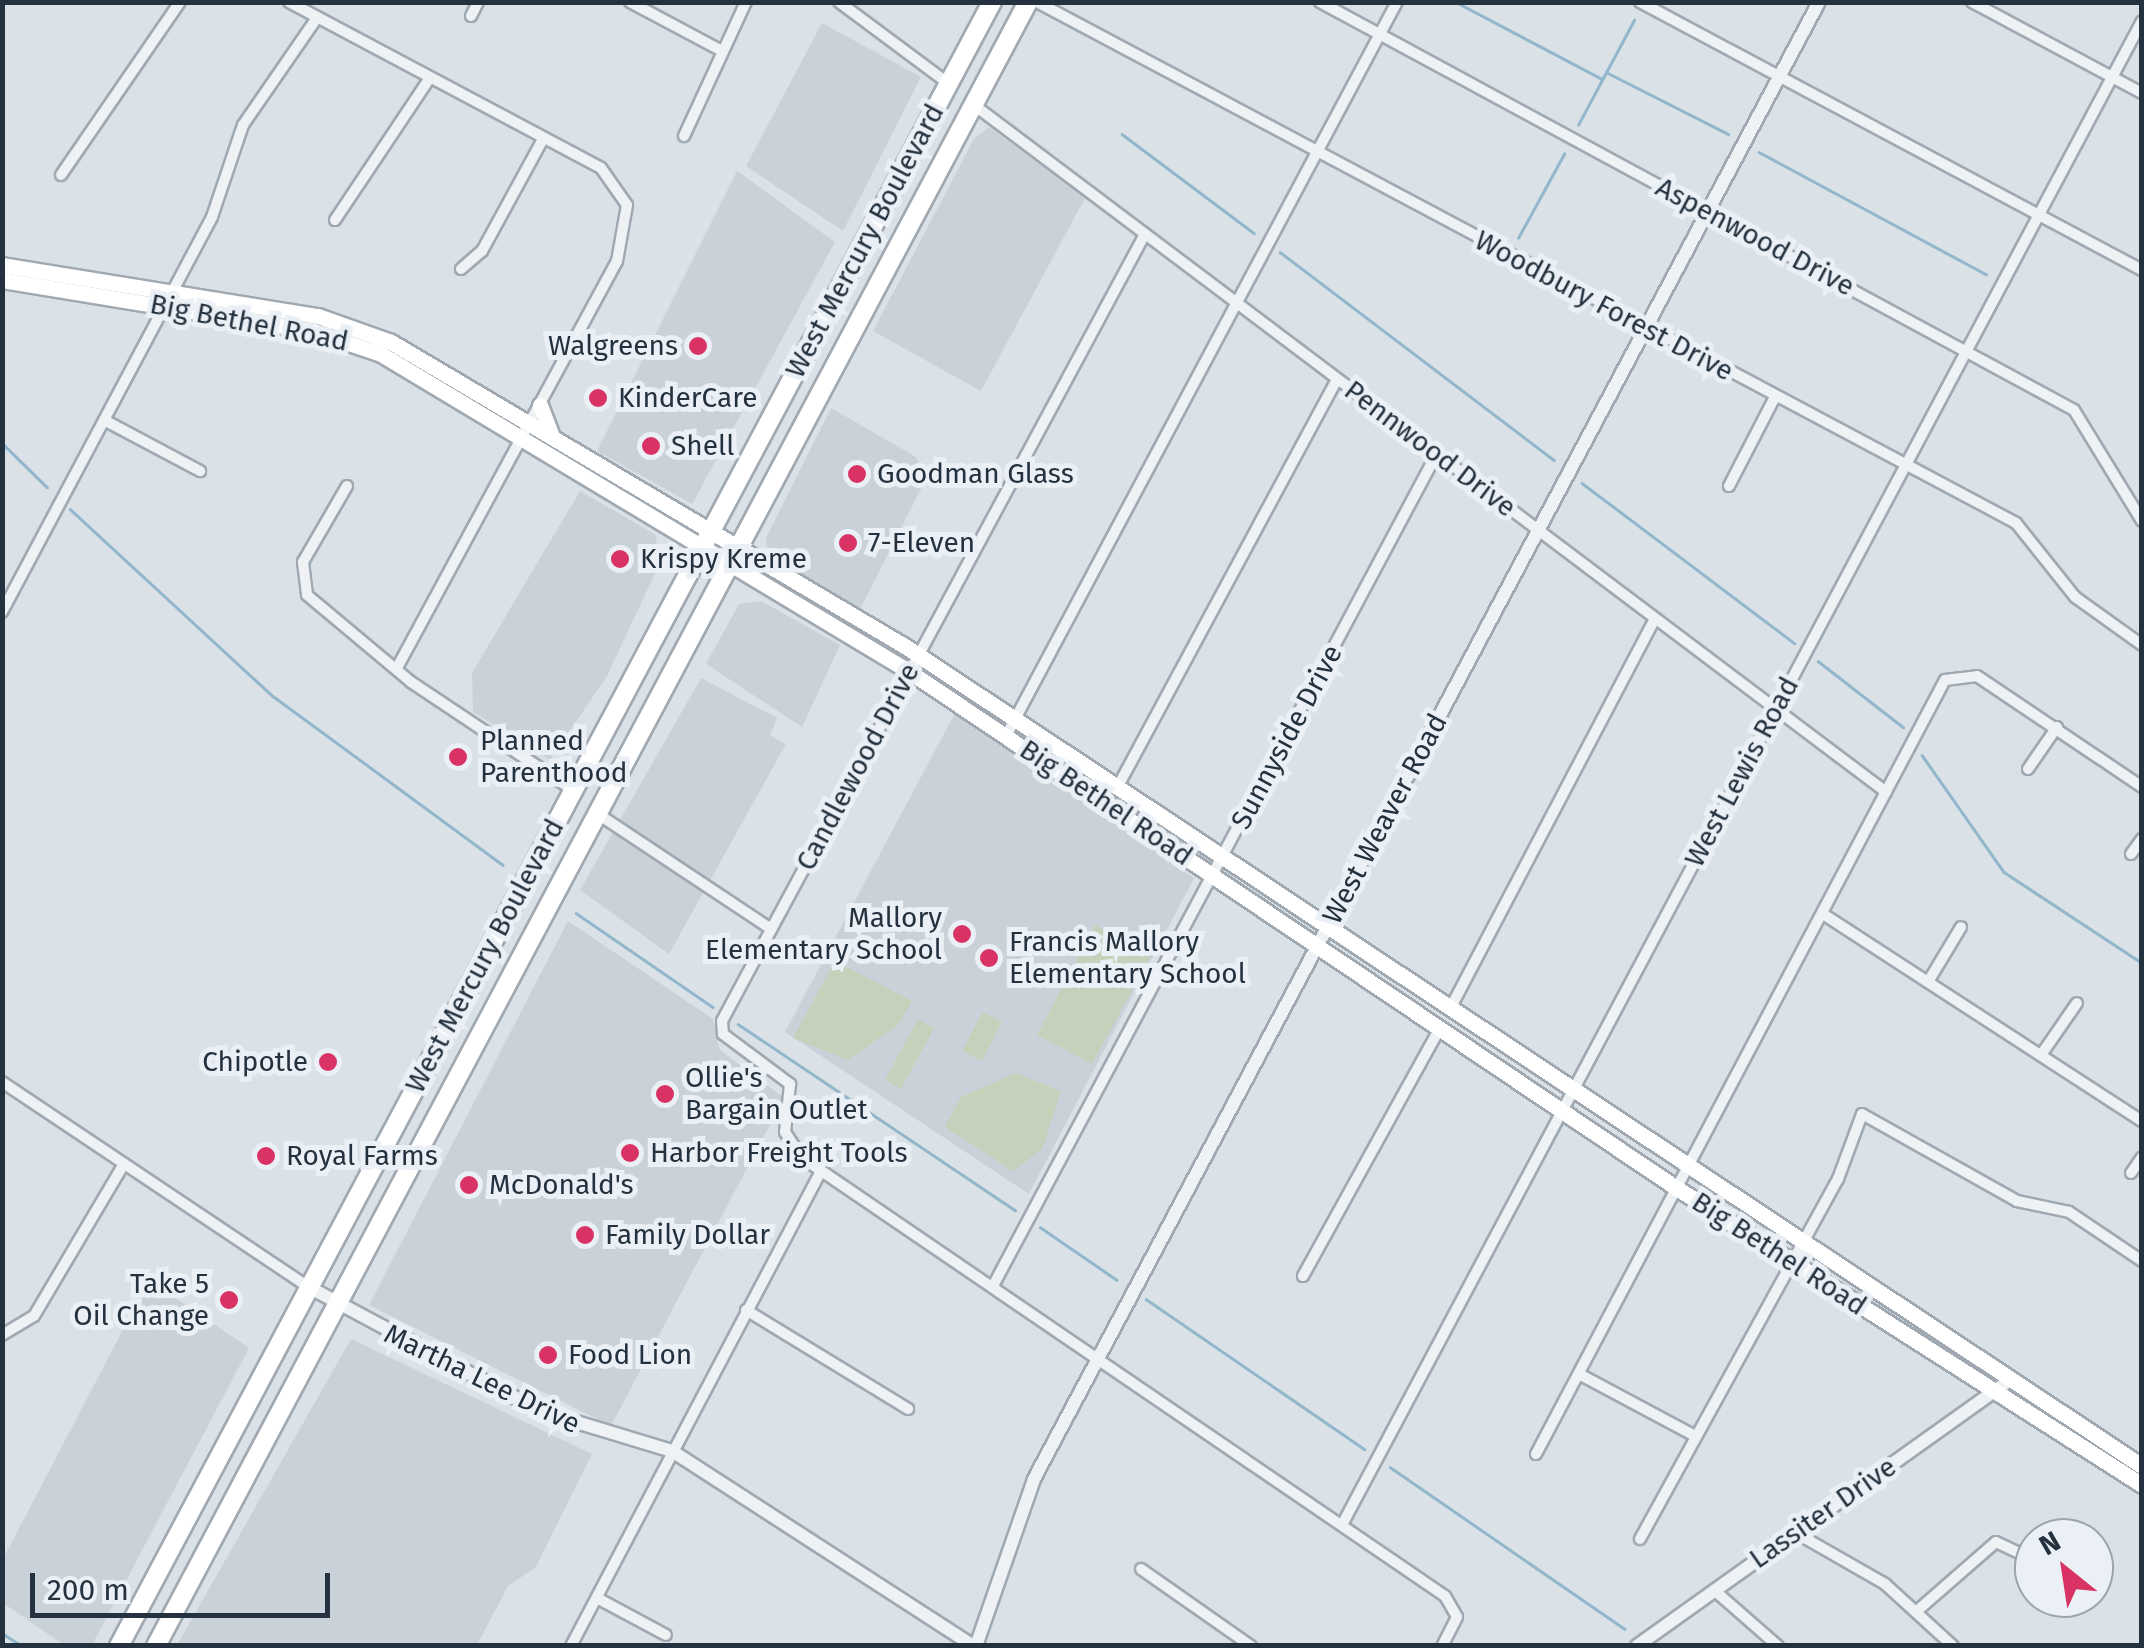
<!DOCTYPE html>
<html>
<head>
<meta charset="utf-8">
<style>
  body { margin:0 }
  #map { position:relative; width:2144px; height:1648px; overflow:hidden; background:#dbe2e7; font-family:"Fira Sans",sans-serif }
  div>[style] { position:absolute }
  .built>* { inset:0; background:#c9d1d9 }
  .green>* { inset:0; background:#c4d2bb }
  .stream>* { height:2.5px; margin:-1.25px; padding:0 1.25px; transform-origin:1.25px; border-radius:1.25px; background:#92b6cb }
  .roads { filter:drop-shadow(2px 0 #a0a9b1) drop-shadow(-2px 0 #a0a9b1) drop-shadow(0 2px #a0a9b1) drop-shadow(0 -2px #a0a9b1) }
  .minor>* { height:10px; margin:-5px; padding:0 5px; transform-origin:5px; border-radius:5px; background:#eef2f5 }
  .tertiary>* { height:12px; margin:-6px; padding:0 6px; transform-origin:6px; border-radius:6px; background:#eef2f5 }
  .secondary>* { height:15px; margin:-7.5px; padding:0 7.5px; transform-origin:7.5px; border-radius:7.5px; background:#fff }
  .trunk>* { height:18px; margin:-9px; padding:0 9px; transform-origin:9px; border-radius:9px; background:#fff }
  .dots>* { width:28px; height:28px; translate:-50% -50%; box-sizing:border-box; border:5px solid #eaf0f5; border-radius:50% }
  span { translate:-50% -50%; white-space:nowrap; text-align:center; line-height:1.15; -webkit-text-stroke:10px #eaf0f5; paint-order:stroke }
  .street-label { font-size:28px; color:#24313e }
  .poi-label { font-size:28px; color:#24313e }
  .right { translate:-100% -50%; text-align:right }
  .left { translate:0 -50%; text-align:left }
  .frame { position:absolute; inset:0; border:5px solid #24313e; pointer-events:none }
  .north { position:absolute; left:2014px; top:1518px; width:100px; height:100px; box-sizing:border-box; background:#eaf0f5; border:2px solid #9ba4ac; border-radius:50%; rotate:330deg; font-size:28px; font-weight:700; line-height:40px; text-align:center; color:#24313e }
  .north::after { content:''; display:block; margin:auto; width:35px; height:45px; background:#d93365; clip-path:polygon(50% 0,100% 100%,50% 72%,0 100%) }
  .scale { position:absolute; left:30px; top:1573px; width:300px; height:45px; box-sizing:border-box; border:5px solid #24313e; border-top:0; padding-left:12px; font-size:30px; line-height:35px; white-space:nowrap; color:#24313e; -webkit-text-stroke:8px #eaf0f5; paint-order:stroke }
</style>
</head>
<body>
<div id="map">
  <div class="built">
    <i style="clip-path:polygon(822px 23px,921px 77px,843px 231px,746px 166px)"></i>
    <i style="clip-path:polygon(989px 127px,1085px 198px,981px 391px,873px 331px,974px 139px)"></i>
    <i style="clip-path:polygon(737px 171px,835px 242px,692px 504px,597px 451px)"></i>
    <i style="clip-path:polygon(831px 408px,916px 457px,926px 479px,859px 611px,768px 556px,766px 538px)"></i>
    <i style="clip-path:polygon(580px 491px,656px 535px,658px 567px,607px 676px,550px 760px,473px 712px,472px 673px)"></i>
    <i style="clip-path:polygon(761px 601px,840px 645px,802px 727px,706px 664px,739px 604px)"></i>
    <i style="clip-path:polygon(701px 678px,777px 718px,770px 735px,786px 744px,669px 954px,580px 890px)"></i>
    <i style="clip-path:polygon(955px 713px,1194px 878px,1029px 1194px,785px 1032px)"></i>
    <i style="clip-path:polygon(568px 921px,713px 1019px,719px 1049px,784px 1098px,611px 1426px,369px 1305px)"></i>
    <i style="clip-path:polygon(149px 1280px,249px 1348px,92px 1645px,64px 1645px,3px 1603px,3px 1559px)"></i>
    <i style="clip-path:polygon(351px 1339px,592px 1454px,536px 1567px,508px 1586px,477px 1645px,177px 1645px)"></i>
  </div>
  <div class="green">
    <i style="clip-path:polygon(1095px 925px,1151px 955px,1092px 1064px,1037px 1035px)"></i>
    <i style="clip-path:polygon(835px 961px,912px 1001px,898px 1025px,848px 1060px,793px 1038px)"></i>
    <i style="clip-path:polygon(983px 1012px,1002px 1022px,982px 1061px,962px 1051px)"></i>
    <i style="clip-path:polygon(918px 1019px,934px 1028px,901px 1089px,885px 1080px)"></i>
    <i style="clip-path:polygon(1016px 1073px,1061px 1091px,1042px 1149px,1013px 1171px,945px 1127px,961px 1097px)"></i>
  </div>
  <div class="stream">
    <i style="left:1456px;top:2px;width:165px;rotate:27.8deg"></i>
    <i style="left:1606px;top:72px;width:137px;rotate:26.9deg"></i>
    <i style="left:1578px;top:125px;width:119px;rotate:-61.9deg"></i>
    <i style="left:1122px;top:134px;width:165px;rotate:36.9deg"></i>
    <i style="left:1759px;top:152px;width:258px;rotate:28.3deg"></i>
    <i style="left:1518px;top:238px;width:96px;rotate:-61.3deg"></i>
    <i style="left:1280px;top:252px;width:344px;rotate:37.2deg"></i>
    <i style="left:2px;top:443px;width:63px;rotate:44.4deg"></i>
    <i style="left:1582px;top:483px;width:266px;rotate:37deg"></i>
    <i style="left:70px;top:509px;width:276px;rotate:42.7deg"></i>
    <i style="left:273px;top:696px;width:285px;rotate:36.3deg"></i>
    <i style="left:1818px;top:661px;width:108px;rotate:37.8deg"></i>
    <i style="left:1922px;top:755px;width:143px;rotate:55deg"></i>
    <i style="left:2004px;top:872px;width:165px;rotate:33.4deg"></i>
    <i style="left:576px;top:913px;width:166px;rotate:34.5deg"></i>
    <i style="left:738px;top:1024px;width:334px;rotate:33.9deg"></i>
    <i style="left:1040px;top:1227px;width:93px;rotate:34.5deg"></i>
    <i style="left:1146px;top:1299px;width:265px;rotate:34.5deg"></i>
    <i style="left:1390px;top:1467px;width:285px;rotate:34.6deg"></i>
    <i style="left:2px;top:1633px;width:24px;rotate:33deg"></i>
  </div>
  <div class="roads">
    <div class="minor">
      <i style="left:289px;top:2px;width:353px;rotate:28deg"></i>
      <i style="left:601px;top:168px;width:45px;rotate:54.9deg"></i>
      <i style="left:627px;top:205px;width:57px;rotate:100.1deg"></i>
      <i style="left:617px;top:261px;width:464px;rotate:118.4deg"></i>
      <i style="left:630px;top:2px;width:104px;rotate:28deg"></i>
      <i style="left:839px;top:2px;width:137px;rotate:36.7deg"></i>
      <i style="left:1037px;top:2px;width:1109px;rotate:28.02deg"></i>
      <i style="left:2016px;top:523px;width:95px;rotate:51.4deg"></i>
      <i style="left:2075px;top:597px;width:82px;rotate:35.6deg"></i>
      <i style="left:1320px;top:2px;width:857px;rotate:28.42deg"></i>
      <i style="left:2074px;top:410px;width:130px;rotate:58.5deg"></i>
      <i style="left:1640px;top:2px;width:569px;rotate:28.1deg"></i>
      <i style="left:1972px;top:2px;width:193px;rotate:28.2deg"></i>
      <i style="left:471px;top:16px;width:16px;rotate:-63deg"></i>
      <i style="left:974px;top:105px;width:1142px;rotate:36.99deg"></i>
      <i style="left:684px;top:136px;width:148px;rotate:-65.2deg"></i>
      <i style="left:61px;top:175px;width:210px;rotate:-55.5deg"></i>
      <i style="left:335px;top:220px;width:169px;rotate:-56.3deg"></i>
      <i style="left:1145px;top:234px;width:893px;rotate:118.26deg"></i>
      <i style="left:722px;top:1021px;width:13px;rotate:86deg"></i>
      <i style="left:723px;top:1034px;width:84px;rotate:36.7deg"></i>
      <i style="left:790px;top:1084px;width:48px;rotate:95.9deg"></i>
      <i style="left:785px;top:1132px;width:30px;rotate:57deg"></i>
      <i style="left:801px;top:1157px;width:779px;rotate:34.28deg"></i>
      <i style="left:1445px;top:1596px;width:24px;rotate:60deg"></i>
      <i style="left:1457px;top:1617px;width:33px;rotate:117deg"></i>
      <i style="left:461px;top:269px;width:28px;rotate:-41deg"></i>
      <i style="left:482px;top:251px;width:128px;rotate:-61.4deg"></i>
      <i style="left:104px;top:420px;width:109px;rotate:28deg"></i>
      <i style="left:347px;top:486px;width:88px;rotate:120.1deg"></i>
      <i style="left:303px;top:562px;width:33px;rotate:83deg"></i>
      <i style="left:307px;top:595px;width:136px;rotate:39.9deg"></i>
      <i style="left:411px;top:682px;width:195px;rotate:33.7deg"></i>
      <i style="left:1729px;top:486px;width:100px;rotate:-62.7deg"></i>
      <i style="left:2px;top:612px;width:447px;rotate:-62deg"></i>
      <i style="left:212px;top:217px;width:97px;rotate:-71.4deg"></i>
      <i style="left:243px;top:125px;width:129px;rotate:-55.4deg"></i>
      <i style="left:1006px;top:736px;width:832px;rotate:-61.96deg"></i>
      <i style="left:2028px;top:769px;width:51px;rotate:-55.4deg"></i>
      <i style="left:1117px;top:788px;width:464px;rotate:-61.7deg"></i>
      <i style="left:598px;top:814px;width:208px;rotate:33.6deg"></i>
      <i style="left:2131px;top:854px;width:19px;rotate:-54deg"></i>
      <i style="left:1823px;top:914px;width:380px;rotate:33deg"></i>
      <i style="left:1928px;top:982px;width:64px;rotate:-59deg"></i>
      <i style="left:1450px;top:1009px;width:438px;rotate:-62.3deg"></i>
      <i style="left:2041px;top:1055px;width:63px;rotate:-55.3deg"></i>
      <i style="left:2px;top:1082px;width:367px;rotate:33.8deg"></i>
      <i style="left:2131px;top:1173px;width:19px;rotate:-55deg"></i>
      <i style="left:1303px;top:1276px;width:283px;rotate:-61.1deg"></i>
      <i style="left:994px;top:1284px;width:939px;rotate:-61.93deg"></i>
      <i style="left:746px;top:1310px;width:190px;rotate:31.4deg"></i>
      <i style="left:2px;top:1335px;width:37px;rotate:-31deg"></i>
      <i style="left:34px;top:1316px;width:177px;rotate:-59.4deg"></i>
      <i style="left:1579px;top:1374px;width:132px;rotate:28.1deg"></i>
      <i style="left:1536px;top:1454px;width:875px;rotate:-62.15deg"></i>
      <i style="left:1945px;top:680px;width:32px;rotate:-7deg"></i>
      <i style="left:1977px;top:676px;width:199px;rotate:33.9deg"></i>
      <i style="left:1343px;top:1523px;width:1701px;rotate:-61.99deg"></i>
      <i style="left:1796px;top:1533px;width:103px;rotate:29.8deg"></i>
      <i style="left:1885px;top:1584px;width:92px;rotate:42.4deg"></i>
      <i style="left:1640px;top:1539px;width:411px;rotate:-61.2deg"></i>
      <i style="left:1838px;top:1179px;width:69px;rotate:-69.7deg"></i>
      <i style="left:1862px;top:1114px;width:178px;rotate:29.3deg"></i>
      <i style="left:2017px;top:1201px;width:53px;rotate:11.9deg"></i>
      <i style="left:2069px;top:1212px;width:88px;rotate:33.9deg"></i>
      <i style="left:1141px;top:1569px;width:134px;rotate:35deg"></i>
      <i style="left:1714px;top:1590px;width:85px;rotate:41.2deg"></i>
      <i style="left:597px;top:1598px;width:78px;rotate:28.2deg"></i>
      <i style="left:1918px;top:1610px;width:103px;rotate:-41.1deg"></i>
      <i style="left:1996px;top:1542px;width:42px;rotate:25.3deg"></i>
      <i style="left:571px;top:1646px;width:535px;rotate:-62.24deg"></i>
    </div>
    <div class="tertiary">
      <i style="left:307px;top:1286px;width:264px;rotate:28.2deg"></i>
      <i style="left:540px;top:1411px;width:138px;rotate:16.9deg"></i>
      <i style="left:672px;top:1451px;width:359px;rotate:32.9deg"></i>
      <i style="left:976px;top:1646px;width:177px;rotate:-70.8deg"></i>
      <i style="left:1034px;top:1479px;width:1673px;rotate:-62.01deg"></i>
      <i style="left:1637px;top:1646px;width:457px;rotate:-35.5deg"></i>
    </div>
    <div class="secondary">
      <i style="left:2px;top:265px;width:320px;rotate:9.2deg"></i>
      <i style="left:318px;top:316px;width:77px;rotate:19.6deg"></i>
      <i style="left:391px;top:342px;width:595px;rotate:30.62deg"></i>
      <i style="left:903px;top:645px;width:1486px;rotate:33.53deg"></i>
      <i style="left:2px;top:280px;width:315px;rotate:9.3deg"></i>
      <i style="left:313px;top:331px;width:72px;rotate:18.7deg"></i>
      <i style="left:381px;top:354px;width:617px;rotate:31.01deg"></i>
      <i style="left:910px;top:672px;width:922px;rotate:33.95deg"></i>
      <i style="left:1675px;top:1187px;width:554px;rotate:32.54deg"></i>
      <i style="left:540px;top:405px;width:31px;rotate:69deg"></i>
    </div>
    <div class="trunk">
      <i style="left:119px;top:1646px;width:1861px;rotate:-62.03deg"></i>
      <i style="left:156px;top:1646px;width:1861px;rotate:-62.06deg"></i>
    </div>
  </div>
  <div class="dots">
    <i style="left:698px;top:346px;background:#d93365"></i>
    <i style="left:598px;top:398px;background:#d93365"></i>
    <i style="left:651px;top:446px;background:#d93365"></i>
    <i style="left:857px;top:474px;background:#d93365"></i>
    <i style="left:848px;top:543px;background:#d93365"></i>
    <i style="left:620px;top:559px;background:#d93365"></i>
    <i style="left:458px;top:757px;background:#d93365"></i>
    <i style="left:962px;top:934px;background:#d93365"></i>
    <i style="left:989px;top:958px;background:#d93365"></i>
    <i style="left:328px;top:1062px;background:#d93365"></i>
    <i style="left:665px;top:1094px;background:#d93365"></i>
    <i style="left:630px;top:1153px;background:#d93365"></i>
    <i style="left:266px;top:1156px;background:#d93365"></i>
    <i style="left:469px;top:1185px;background:#d93365"></i>
    <i style="left:585px;top:1235px;background:#d93365"></i>
    <i style="left:229px;top:1300px;background:#d93365"></i>
    <i style="left:548px;top:1355px;background:#d93365"></i>
  </div>
  <div class="street-label">
    <span style="left:1755px;top:237px;rotate:28deg">Aspenwood Drive</span>
    <span style="left:865px;top:241px;rotate:-62deg">West Mercury Boulevard</span>
    <span style="left:1604px;top:306px;rotate:28deg">Woodbury Forest Drive</span>
    <span style="left:249px;top:323px;rotate:11deg">Big Bethel Road</span>
    <span style="left:1430px;top:449px;rotate:37deg">Pennwood Drive</span>
    <span style="left:1287px;top:737px;rotate:-62deg">Sunnyside Drive</span>
    <span style="left:858px;top:767px;rotate:-62deg">Candlewood Drive</span>
    <span style="left:1742px;top:772px;rotate:-62deg">West Lewis Road</span>
    <span style="left:1106px;top:803px;rotate:34deg">Big Bethel Road</span>
    <span style="left:1385px;top:819px;rotate:-62deg">West Weaver Road</span>
    <span style="left:485px;top:956px;rotate:-62deg">West Mercury Boulevard</span>
    <span style="left:1779px;top:1254px;rotate:33deg">Big Bethel Road</span>
    <span style="left:482px;top:1379px;rotate:26deg">Martha Lee Drive</span>
    <span style="left:1823px;top:1513px;rotate:-35deg">Lassiter Drive</span>
  </div>
  <div class="poi-label">
    <span class="right" style="left:678px;top:346px">Walgreens</span>
    <span class="left" style="left:618px;top:398px">KinderCare</span>
    <span class="left" style="left:671px;top:446px">Shell</span>
    <span class="left" style="left:877px;top:474px">Goodman Glass</span>
    <span class="left" style="left:868px;top:543px">7-Eleven</span>
    <span class="left" style="left:640px;top:559px">Krispy Kreme</span>
    <span class="left" style="left:480px;top:757px">Planned<br>Parenthood</span>
    <span class="right" style="left:942px;top:934px">Mallory<br>Elementary School</span>
    <span class="left" style="left:1009px;top:958px">Francis Mallory<br>Elementary School</span>
    <span class="right" style="left:308px;top:1062px">Chipotle</span>
    <span class="left" style="left:685px;top:1094px">Ollie's<br>Bargain Outlet</span>
    <span class="left" style="left:650px;top:1153px">Harbor Freight Tools</span>
    <span class="left" style="left:286px;top:1156px">Royal Farms</span>
    <span class="left" style="left:489px;top:1185px">McDonald's</span>
    <span class="left" style="left:605px;top:1235px">Family Dollar</span>
    <span class="right" style="left:209px;top:1300px">Take 5<br>Oil Change</span>
    <span class="left" style="left:568px;top:1355px">Food Lion</span>
  </div>
  <div class="frame"></div>
  <div class="north">N</div>
  <div class="scale">200 m</div>
</div>
</body>
</html>
